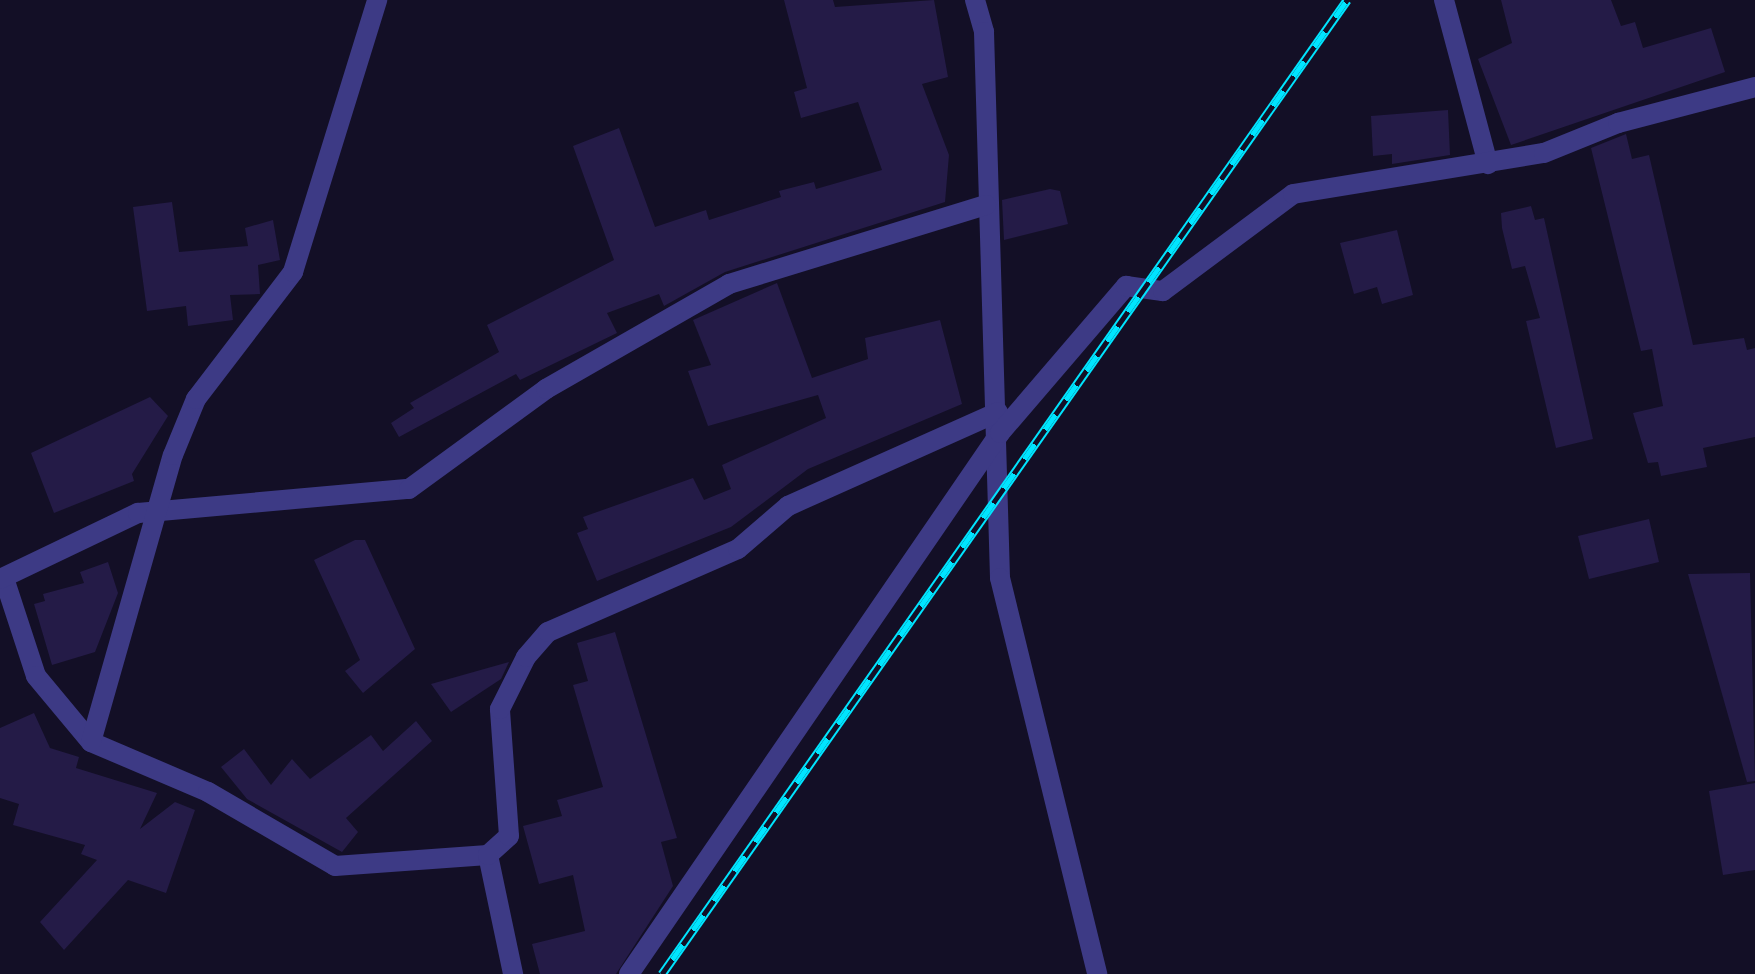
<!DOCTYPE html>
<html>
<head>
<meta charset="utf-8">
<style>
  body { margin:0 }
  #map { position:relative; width:1755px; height:974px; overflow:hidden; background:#130f26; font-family:Manrope,sans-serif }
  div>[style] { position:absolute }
  .building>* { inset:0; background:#241b47 }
  .minor>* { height:20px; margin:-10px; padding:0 10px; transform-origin:10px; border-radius:10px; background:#3d3a85 }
  .rail>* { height:9px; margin-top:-4.5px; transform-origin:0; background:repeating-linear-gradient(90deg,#130f26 0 18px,#00e5ff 0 36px); box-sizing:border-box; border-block:2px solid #00e5ff }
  span { translate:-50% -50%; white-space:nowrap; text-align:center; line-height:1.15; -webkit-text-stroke:6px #130f26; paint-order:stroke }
</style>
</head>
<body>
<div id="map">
  <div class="building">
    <i style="clip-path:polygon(784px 0,833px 0,835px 7px,934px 0,948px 77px,922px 84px,949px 155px,945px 202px,725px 272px,664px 306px,659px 294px,607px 313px,617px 333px,520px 380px,516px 374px,399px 437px,391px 423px,414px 408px,410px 403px,499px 352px,487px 325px,614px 260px,573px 146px,619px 128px,655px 227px,706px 210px,709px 220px,781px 197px,779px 191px,814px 182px,816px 189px,882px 170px,858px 102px,801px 118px,794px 92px,807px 88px)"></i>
    <i style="clip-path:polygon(1501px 0,1611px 0,1621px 26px,1635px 22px,1643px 48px,1711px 28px,1725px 72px,1511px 145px,1478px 59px,1512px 43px)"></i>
    <i style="clip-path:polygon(1448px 110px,1450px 155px,1392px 164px,1392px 154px,1373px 156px,1371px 116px)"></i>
    <i style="clip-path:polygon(1626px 134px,1632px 159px,1649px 155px,1693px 345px,1744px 338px,1747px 350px,1755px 348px,1755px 437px,1703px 448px,1707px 467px,1661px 476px,1658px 462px,1648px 463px,1633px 413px,1663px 406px,1652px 349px,1641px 351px,1591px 148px)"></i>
    <i style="clip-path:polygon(1050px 189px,1060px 191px,1068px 224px,1004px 240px,1002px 200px)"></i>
    <i style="clip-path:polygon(172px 202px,179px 252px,248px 246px,245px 228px,273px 220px,280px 260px,258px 265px,260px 294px,230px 295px,233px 320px,188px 326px,186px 306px,147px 311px,133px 207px)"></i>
    <i style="clip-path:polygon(1531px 206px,1535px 220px,1544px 218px,1593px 439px,1556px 448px,1526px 321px,1540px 318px,1525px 266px,1512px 269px,1502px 228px,1501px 213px)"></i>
    <i style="clip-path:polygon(1397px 230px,1413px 295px,1382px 304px,1377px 287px,1354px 294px,1340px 243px)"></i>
    <i style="clip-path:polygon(777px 283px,812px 378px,868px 359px,865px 338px,940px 320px,962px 404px,808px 469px,731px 527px,597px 581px,577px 533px,588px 529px,583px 517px,693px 478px,704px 500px,731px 489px,722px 465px,826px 418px,818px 395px,708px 426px,688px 371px,711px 365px,693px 320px)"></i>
    <i style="clip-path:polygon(150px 397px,168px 416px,132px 474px,134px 481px,54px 513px,31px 453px)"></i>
    <i style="clip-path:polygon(1649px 519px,1659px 562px,1589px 579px,1578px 536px)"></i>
    <i style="clip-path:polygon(355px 540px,365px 540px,415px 649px,363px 693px,345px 671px,360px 660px,314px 560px)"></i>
    <i style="clip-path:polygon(108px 562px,118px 593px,95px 652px,52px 665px,34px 604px,45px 601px,43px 594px,84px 583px,80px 572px)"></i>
    <i style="clip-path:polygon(1750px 573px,1755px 781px,1747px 782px,1688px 574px)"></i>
    <i style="clip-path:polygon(615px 632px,677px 838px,661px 842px,673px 886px,616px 974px,540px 974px,532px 944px,585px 931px,573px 875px,539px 884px,523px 826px,562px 816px,557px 800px,603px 787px,573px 685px,588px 681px,577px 643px)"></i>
    <i style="clip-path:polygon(509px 662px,501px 679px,451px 712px,431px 684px)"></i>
    <i style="clip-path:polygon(34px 713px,50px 748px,79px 757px,76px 768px,157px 793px,140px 829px,175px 802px,195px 810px,166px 893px,128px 880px,64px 950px,40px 922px,97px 860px,81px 854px,85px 845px,13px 825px,19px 804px,0 798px,0 728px)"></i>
    <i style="clip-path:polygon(416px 721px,432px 741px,346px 818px,358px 832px,342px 852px,247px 799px,221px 767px,244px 749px,271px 785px,292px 759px,310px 779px,371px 735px,383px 751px)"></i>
    <i style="clip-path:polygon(1755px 783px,1755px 870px,1723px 875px,1709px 791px)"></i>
  </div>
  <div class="minor">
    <i style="left:975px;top:0;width:33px;rotate:74deg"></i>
    <i style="left:984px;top:32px;width:546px;rotate:88.32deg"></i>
    <i style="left:1000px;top:578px;width:408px;rotate:76.2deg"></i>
    <i style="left:1444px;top:0;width:170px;rotate:75deg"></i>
    <i style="left:4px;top:578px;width:103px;rotate:71.9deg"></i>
    <i style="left:36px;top:676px;width:86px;rotate:50.2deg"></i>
    <i style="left:91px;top:742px;width:127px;rotate:23.1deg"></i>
    <i style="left:208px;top:792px;width:147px;rotate:30.2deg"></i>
    <i style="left:335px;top:866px;width:153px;rotate:-4.1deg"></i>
    <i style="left:488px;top:855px;width:122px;rotate:78.1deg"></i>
    <i style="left:0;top:579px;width:153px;rotate:-25.6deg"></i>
    <i style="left:138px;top:513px;width:272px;rotate:-5.1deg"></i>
    <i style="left:409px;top:489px;width:170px;rotate:-36.1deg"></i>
    <i style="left:546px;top:389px;width:211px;rotate:-29.8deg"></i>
    <i style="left:729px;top:284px;width:269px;rotate:-17.1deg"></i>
    <i style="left:91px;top:742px;width:298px;rotate:-74.1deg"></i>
    <i style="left:173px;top:455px;width:61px;rotate:-67.7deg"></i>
    <i style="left:196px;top:399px;width:160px;rotate:-52.6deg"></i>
    <i style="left:293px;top:272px;width:285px;rotate:-72.8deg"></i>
    <i style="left:488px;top:855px;width:28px;rotate:-42deg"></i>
    <i style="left:509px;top:836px;width:127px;rotate:-94.1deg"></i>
    <i style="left:500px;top:709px;width:58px;rotate:-63.4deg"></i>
    <i style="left:526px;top:657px;width:33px;rotate:-49deg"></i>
    <i style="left:548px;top:632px;width:207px;rotate:-23.6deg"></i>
    <i style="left:738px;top:549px;width:66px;rotate:-40.7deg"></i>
    <i style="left:788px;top:506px;width:230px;rotate:-24.1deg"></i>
    <i style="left:629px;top:974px;width:656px;rotate:-55.56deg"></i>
    <i style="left:1000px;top:433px;width:194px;rotate:-49.4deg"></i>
    <i style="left:1126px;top:286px;width:37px;rotate:8deg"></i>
    <i style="left:1163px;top:291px;width:162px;rotate:-36.7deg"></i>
    <i style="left:1293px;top:194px;width:254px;rotate:-9.3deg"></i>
    <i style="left:1544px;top:153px;width:80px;rotate:-22.1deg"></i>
    <i style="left:1618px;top:123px;width:142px;rotate:-14.7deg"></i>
  </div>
  <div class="rail">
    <i style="left:662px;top:974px;width:1191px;rotate:-54.88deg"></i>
  </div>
</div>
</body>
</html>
